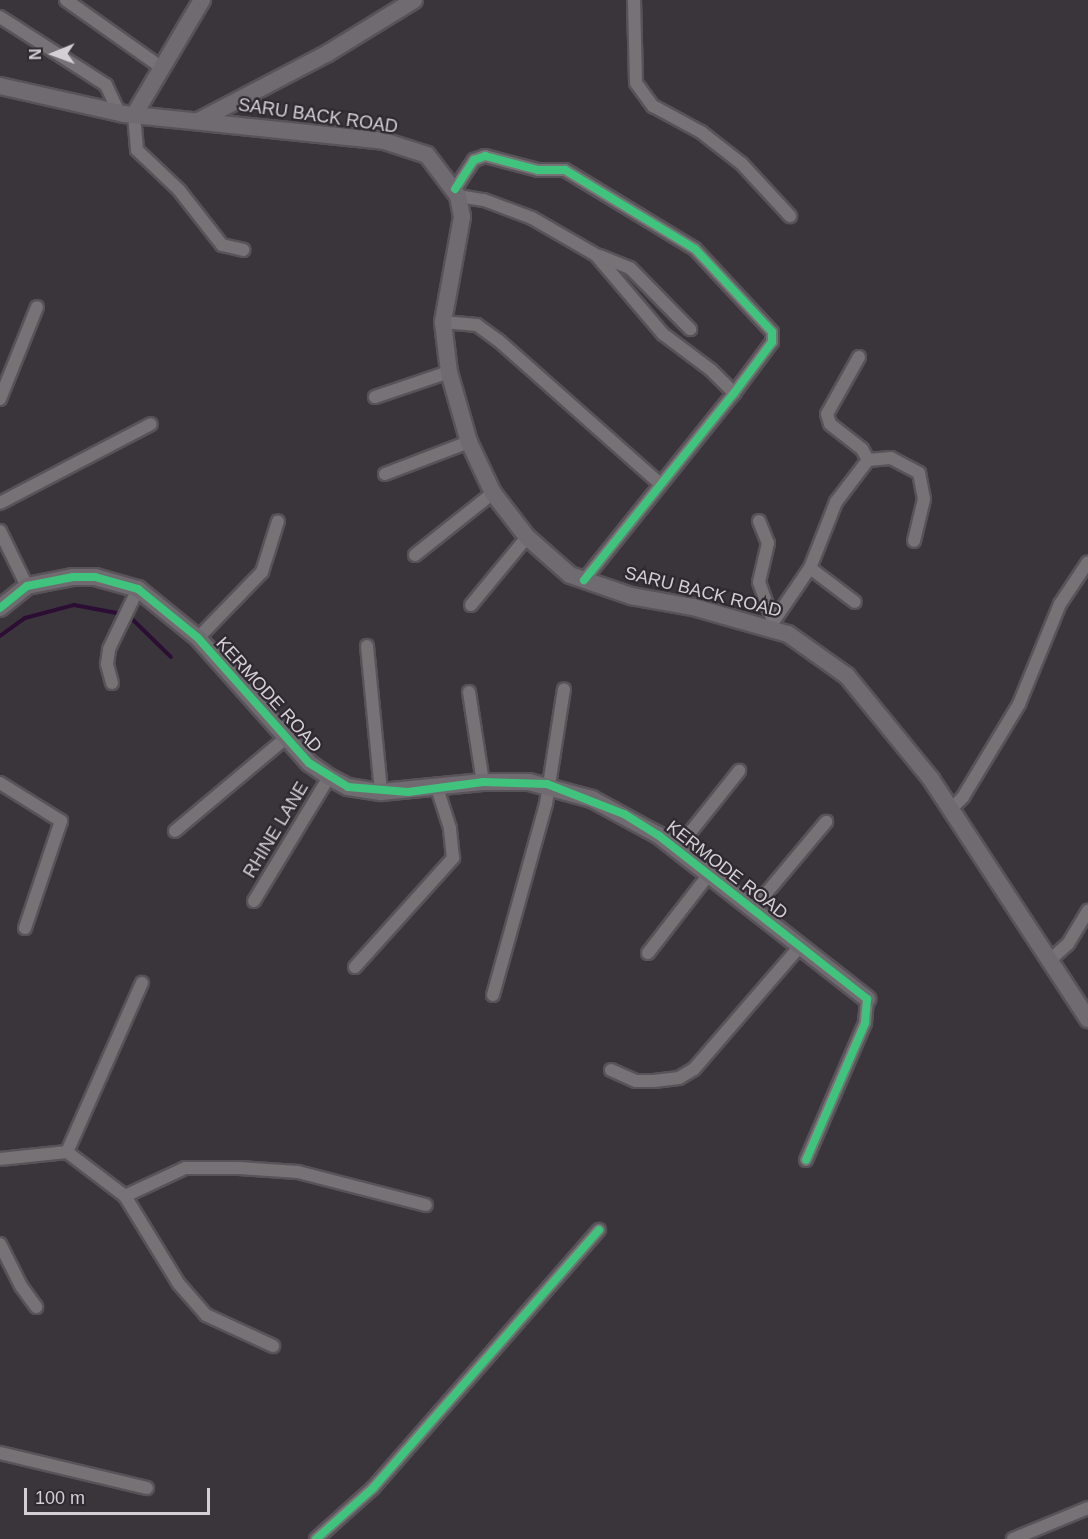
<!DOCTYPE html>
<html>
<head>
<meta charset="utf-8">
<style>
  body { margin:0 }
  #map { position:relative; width:1088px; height:1539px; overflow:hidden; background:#3a353b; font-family:Helvetica,sans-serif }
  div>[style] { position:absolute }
  .stream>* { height:4px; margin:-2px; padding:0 2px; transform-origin:2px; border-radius:2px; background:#2c0d34 }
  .roads { filter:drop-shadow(2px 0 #585358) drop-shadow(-2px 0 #585358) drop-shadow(0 2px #585358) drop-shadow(0 -2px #585358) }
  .street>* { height:12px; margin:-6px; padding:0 6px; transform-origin:6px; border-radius:6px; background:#767276 }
  .secondary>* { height:16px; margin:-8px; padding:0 8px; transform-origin:8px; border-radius:8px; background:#706b71 }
  .cycleway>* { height:8px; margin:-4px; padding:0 4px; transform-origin:4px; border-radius:4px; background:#40c37c }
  span { translate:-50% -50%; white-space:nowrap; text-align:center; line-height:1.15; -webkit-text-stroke:4.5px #302932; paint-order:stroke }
  .street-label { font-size:18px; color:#d4cfd5 }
  .north { position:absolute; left:24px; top:24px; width:60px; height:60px; -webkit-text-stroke:4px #302932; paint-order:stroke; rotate:269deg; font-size:16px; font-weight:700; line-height:24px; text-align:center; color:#d4cfd5 }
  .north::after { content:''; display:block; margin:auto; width:21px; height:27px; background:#d4cfd5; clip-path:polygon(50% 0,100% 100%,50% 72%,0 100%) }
  .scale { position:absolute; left:24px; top:1488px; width:186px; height:27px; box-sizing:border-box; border:3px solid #d4cfd5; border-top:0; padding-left:8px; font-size:18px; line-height:21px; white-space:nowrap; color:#d4cfd5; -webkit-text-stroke:4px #302932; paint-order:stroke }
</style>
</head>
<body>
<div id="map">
  <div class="stream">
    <i style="left:130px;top:617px;width:57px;rotate:44.3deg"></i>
    <i style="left:0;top:636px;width:31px;rotate:-36deg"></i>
    <i style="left:25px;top:618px;width:51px;rotate:-14.9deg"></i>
    <i style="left:74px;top:605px;width:49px;rotate:10.6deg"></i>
  </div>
  <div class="roads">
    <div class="street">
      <i style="left:66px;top:0;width:118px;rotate:35.3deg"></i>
      <i style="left:634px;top:0;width:83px;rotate:88.6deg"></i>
      <i style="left:636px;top:83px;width:29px;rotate:54deg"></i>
      <i style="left:653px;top:106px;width:55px;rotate:28.4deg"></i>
      <i style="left:701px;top:132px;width:52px;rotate:38deg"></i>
      <i style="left:742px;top:164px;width:71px;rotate:47.3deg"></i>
      <i style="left:0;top:17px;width:126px;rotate:32.7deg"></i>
      <i style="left:106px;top:85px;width:31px;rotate:65deg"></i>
      <i style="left:134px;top:115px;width:35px;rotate:85deg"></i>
      <i style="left:137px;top:150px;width:58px;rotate:43.6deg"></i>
      <i style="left:179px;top:190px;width:70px;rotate:52deg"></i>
      <i style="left:222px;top:245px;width:22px;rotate:13deg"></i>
      <i style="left:455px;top:189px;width:35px;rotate:-57deg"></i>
      <i style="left:474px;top:160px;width:12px;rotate:-20deg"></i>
      <i style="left:485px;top:156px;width:55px;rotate:14.8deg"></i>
      <i style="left:538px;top:170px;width:27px"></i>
      <i style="left:565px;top:170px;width:152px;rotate:31.3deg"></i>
      <i style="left:695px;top:249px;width:113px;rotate:47.1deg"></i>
      <i style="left:772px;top:332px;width:10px;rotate:90deg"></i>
      <i style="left:772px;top:342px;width:64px;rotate:126.7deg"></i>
      <i style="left:734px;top:393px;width:240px;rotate:128.7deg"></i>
      <i style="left:458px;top:196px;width:26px;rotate:9deg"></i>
      <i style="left:484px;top:200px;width:51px;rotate:20.6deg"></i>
      <i style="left:532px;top:218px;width:74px;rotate:30deg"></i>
      <i style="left:596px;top:255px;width:104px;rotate:49.7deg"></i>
      <i style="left:663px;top:334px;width:60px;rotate:36.9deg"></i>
      <i style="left:711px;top:370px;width:33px;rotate:45deg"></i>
      <i style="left:600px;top:256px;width:32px;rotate:22deg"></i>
      <i style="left:630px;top:268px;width:86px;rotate:45.5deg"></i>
      <i style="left:443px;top:322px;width:34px;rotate:5deg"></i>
      <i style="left:477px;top:325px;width:26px;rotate:36deg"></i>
      <i style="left:498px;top:340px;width:217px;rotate:41.6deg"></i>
      <i style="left:859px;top:357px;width:65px;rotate:119.3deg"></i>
      <i style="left:827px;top:414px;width:10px;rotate:73deg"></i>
      <i style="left:830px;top:424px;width:41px;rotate:38deg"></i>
      <i style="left:862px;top:449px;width:13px;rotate:61deg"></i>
      <i style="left:375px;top:397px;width:78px;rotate:-18.7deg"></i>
      <i style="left:0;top:399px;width:99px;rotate:-68.1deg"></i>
      <i style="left:385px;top:474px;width:90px;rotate:-20.9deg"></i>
      <i style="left:0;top:503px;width:170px;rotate:-27.6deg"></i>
      <i style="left:759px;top:521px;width:24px;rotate:68deg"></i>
      <i style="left:768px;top:543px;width:40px;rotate:103deg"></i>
      <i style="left:759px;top:582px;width:41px;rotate:70.3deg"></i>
      <i style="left:0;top:531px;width:61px;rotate:63.9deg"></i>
      <i style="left:415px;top:555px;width:100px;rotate:-38.5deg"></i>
      <i style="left:810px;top:568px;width:56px;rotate:37.1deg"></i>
      <i style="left:471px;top:605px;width:88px;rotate:-50.5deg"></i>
      <i style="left:769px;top:628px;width:73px;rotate:-55.7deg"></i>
      <i style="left:810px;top:568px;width:71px;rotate:-68.5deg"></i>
      <i style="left:836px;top:502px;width:53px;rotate:-52.7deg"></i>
      <i style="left:868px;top:460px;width:23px;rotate:-5deg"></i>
      <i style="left:891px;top:458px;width:32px;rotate:28deg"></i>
      <i style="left:919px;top:473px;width:26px;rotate:79deg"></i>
      <i style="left:924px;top:499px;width:43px;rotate:103.4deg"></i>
      <i style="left:198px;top:638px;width:92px;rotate:-45.9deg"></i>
      <i style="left:262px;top:572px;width:53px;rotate:-72.6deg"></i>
      <i style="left:367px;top:646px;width:147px;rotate:84.5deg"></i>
      <i style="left:112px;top:683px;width:20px;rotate:-105deg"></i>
      <i style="left:107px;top:664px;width:15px;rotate:-82deg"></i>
      <i style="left:109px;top:649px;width:67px;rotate:-64.2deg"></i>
      <i style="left:469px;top:692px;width:91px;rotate:81.2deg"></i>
      <i style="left:0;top:783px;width:72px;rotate:31.9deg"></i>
      <i style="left:61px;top:821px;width:113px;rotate:108.6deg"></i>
      <i style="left:952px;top:808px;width:16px;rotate:-45deg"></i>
      <i style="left:963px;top:797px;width:109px;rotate:-58.9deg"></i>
      <i style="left:1019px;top:704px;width:108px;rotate:-67.7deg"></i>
      <i style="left:1060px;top:604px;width:50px;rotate:-56.3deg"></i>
      <i style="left:175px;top:831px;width:146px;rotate:-40deg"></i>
      <i style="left:677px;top:849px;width:100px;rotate:-51.5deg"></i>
      <i style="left:254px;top:901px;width:145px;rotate:-58.8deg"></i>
      <i style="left:753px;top:909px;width:114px;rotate:-50deg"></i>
      <i style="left:648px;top:953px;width:101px;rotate:-52.2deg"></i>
      <i style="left:1050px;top:960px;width:24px;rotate:-42deg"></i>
      <i style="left:1068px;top:944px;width:39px;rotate:-59deg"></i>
      <i style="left:355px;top:967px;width:147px;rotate:-48deg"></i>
      <i style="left:453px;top:858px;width:30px;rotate:-96deg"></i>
      <i style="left:450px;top:828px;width:42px;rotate:-108deg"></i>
      <i style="left:493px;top:995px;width:198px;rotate:-74.5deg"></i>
      <i style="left:546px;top:804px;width:116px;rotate:-81.1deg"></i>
      <i style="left:611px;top:1070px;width:27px;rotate:24deg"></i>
      <i style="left:636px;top:1081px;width:18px"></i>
      <i style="left:654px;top:1081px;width:25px;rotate:-7deg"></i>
      <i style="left:679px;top:1078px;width:17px;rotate:-31deg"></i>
      <i style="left:694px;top:1069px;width:162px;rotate:-49.2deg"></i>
      <i style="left:67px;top:1152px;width:185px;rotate:-66.1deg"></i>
      <i style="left:0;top:1159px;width:67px;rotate:-6deg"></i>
      <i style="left:67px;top:1152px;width:73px;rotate:37.2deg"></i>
      <i style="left:125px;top:1196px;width:103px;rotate:58.5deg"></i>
      <i style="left:179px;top:1284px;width:41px;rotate:48.9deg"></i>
      <i style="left:206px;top:1315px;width:74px;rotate:24.8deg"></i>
      <i style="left:806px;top:1160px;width:149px;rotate:-66.7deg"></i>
      <i style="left:865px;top:1023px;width:24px;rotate:-85deg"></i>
      <i style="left:125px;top:1196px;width:66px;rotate:-25deg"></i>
      <i style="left:185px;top:1168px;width:54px"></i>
      <i style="left:239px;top:1168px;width:59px;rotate:3.9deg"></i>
      <i style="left:298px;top:1172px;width:132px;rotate:14.5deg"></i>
      <i style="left:0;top:1244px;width:47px;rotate:63.4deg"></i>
      <i style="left:21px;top:1286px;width:26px;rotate:54deg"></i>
      <i style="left:0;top:1453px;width:151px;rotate:13.4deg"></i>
      <i style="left:316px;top:1539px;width:76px;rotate:-41.8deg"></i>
      <i style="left:373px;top:1488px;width:343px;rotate:-48.8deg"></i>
      <i style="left:1013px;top:1539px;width:81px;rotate:-22.5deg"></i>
    </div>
    <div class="secondary">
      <i style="left:0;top:86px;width:127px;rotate:12.7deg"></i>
      <i style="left:124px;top:114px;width:261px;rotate:5.9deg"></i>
      <i style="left:384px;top:141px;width:45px;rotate:18deg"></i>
      <i style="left:427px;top:155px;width:51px;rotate:52.9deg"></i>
      <i style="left:458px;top:196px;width:21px;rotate:79deg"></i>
      <i style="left:462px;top:217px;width:107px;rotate:100.3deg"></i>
      <i style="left:443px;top:322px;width:50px;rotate:83.2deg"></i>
      <i style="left:449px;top:372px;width:73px;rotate:74.1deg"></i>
      <i style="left:469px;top:442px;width:56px;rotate:64.8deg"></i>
      <i style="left:493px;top:493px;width:56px;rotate:52.3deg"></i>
      <i style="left:527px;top:537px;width:57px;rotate:41.5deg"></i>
      <i style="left:570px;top:575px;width:65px;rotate:19deg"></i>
      <i style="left:631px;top:596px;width:63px;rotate:10.1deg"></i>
      <i style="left:693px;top:607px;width:99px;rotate:15.9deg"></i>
      <i style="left:788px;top:634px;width:72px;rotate:35.4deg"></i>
      <i style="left:847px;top:676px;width:133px;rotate:50.8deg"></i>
      <i style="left:931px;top:779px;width:287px;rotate:56.8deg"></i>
      <i style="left:134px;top:115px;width:134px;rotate:-59.4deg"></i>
      <i style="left:200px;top:120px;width:144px;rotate:-27.6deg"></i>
      <i style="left:328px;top:53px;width:101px;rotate:-31.6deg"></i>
      <i style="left:0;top:608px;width:35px;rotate:-39deg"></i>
      <i style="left:27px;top:586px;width:47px;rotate:-11.1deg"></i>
      <i style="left:73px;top:577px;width:22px"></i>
      <i style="left:95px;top:577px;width:45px;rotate:15.6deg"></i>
      <i style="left:138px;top:589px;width:77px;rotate:39.2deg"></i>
      <i style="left:198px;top:638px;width:167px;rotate:48.4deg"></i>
      <i style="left:309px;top:763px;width:24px;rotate:35deg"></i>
      <i style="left:329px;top:777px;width:21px;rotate:28deg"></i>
      <i style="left:348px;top:787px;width:33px;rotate:9deg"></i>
      <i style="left:381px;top:792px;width:102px;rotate:-5.6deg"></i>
      <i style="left:483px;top:782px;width:46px"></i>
      <i style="left:529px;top:782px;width:65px;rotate:15.1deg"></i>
      <i style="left:592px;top:799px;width:75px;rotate:28.6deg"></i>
      <i style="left:658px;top:835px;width:266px;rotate:38.1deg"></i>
    </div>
  </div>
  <div class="cycleway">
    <i style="left:455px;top:189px;width:35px;rotate:-57deg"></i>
    <i style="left:474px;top:160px;width:12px;rotate:-20deg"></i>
    <i style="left:485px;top:156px;width:55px;rotate:14.8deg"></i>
    <i style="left:538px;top:170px;width:27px"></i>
    <i style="left:565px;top:170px;width:152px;rotate:31.3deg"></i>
    <i style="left:695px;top:249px;width:113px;rotate:47.1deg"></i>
    <i style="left:772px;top:332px;width:10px;rotate:90deg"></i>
    <i style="left:772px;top:342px;width:64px;rotate:126.7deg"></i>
    <i style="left:734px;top:393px;width:240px;rotate:128.7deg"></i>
    <i style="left:0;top:608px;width:35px;rotate:-39deg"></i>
    <i style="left:27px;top:586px;width:47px;rotate:-11.1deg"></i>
    <i style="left:73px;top:577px;width:22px"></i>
    <i style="left:95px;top:577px;width:45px;rotate:15.6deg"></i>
    <i style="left:138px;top:589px;width:77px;rotate:39.2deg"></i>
    <i style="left:198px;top:638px;width:167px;rotate:48.4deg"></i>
    <i style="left:309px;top:763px;width:46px;rotate:31.6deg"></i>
    <i style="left:348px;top:787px;width:60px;rotate:4.8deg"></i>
    <i style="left:408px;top:792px;width:76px;rotate:-7.6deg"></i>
    <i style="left:483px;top:782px;width:64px;rotate:1.8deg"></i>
    <i style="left:547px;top:784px;width:83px;rotate:21.3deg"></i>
    <i style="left:624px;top:814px;width:40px;rotate:32deg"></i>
    <i style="left:658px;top:835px;width:266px;rotate:38.1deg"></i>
    <i style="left:867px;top:999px;width:24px;rotate:95deg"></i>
    <i style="left:865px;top:1023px;width:149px;rotate:113.3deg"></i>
    <i style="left:316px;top:1539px;width:76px;rotate:-41.8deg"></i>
    <i style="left:373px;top:1488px;width:343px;rotate:-48.8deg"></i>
  </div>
  <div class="street-label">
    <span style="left:318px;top:116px;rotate:8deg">SARU BACK ROAD</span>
    <span style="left:703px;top:592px;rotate:14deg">SARU BACK ROAD</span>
    <span style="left:269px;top:695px;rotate:48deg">KERMODE ROAD</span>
    <span style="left:276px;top:830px;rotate:-59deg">RHINE LANE</span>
    <span style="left:727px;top:870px;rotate:38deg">KERMODE ROAD</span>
  </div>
  <div class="north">N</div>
  <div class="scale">100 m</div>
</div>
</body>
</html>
